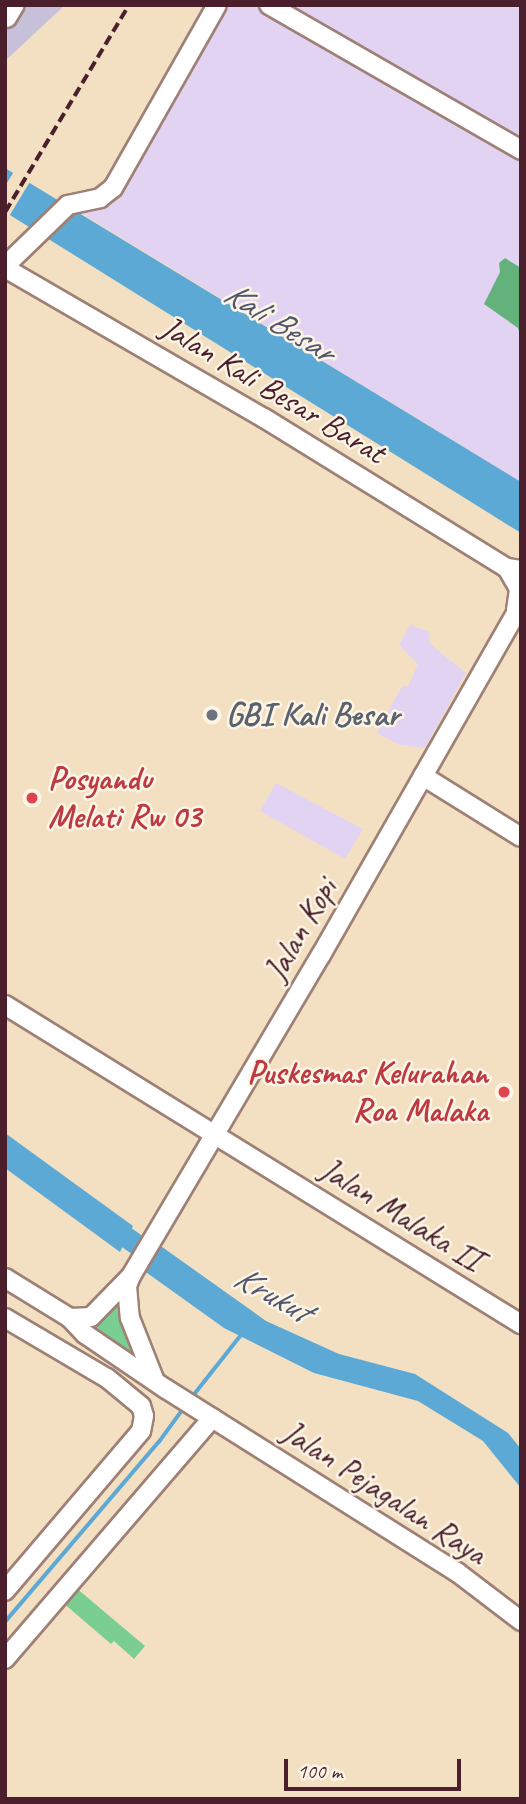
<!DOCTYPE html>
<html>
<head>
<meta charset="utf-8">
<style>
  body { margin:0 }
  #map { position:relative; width:526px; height:1804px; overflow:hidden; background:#f3e0c2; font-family:Caveat,sans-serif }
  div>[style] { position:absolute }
  .built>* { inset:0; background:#e3d3f2 }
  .industrial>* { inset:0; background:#c6c0da }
  .green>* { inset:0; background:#7ace91 }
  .forest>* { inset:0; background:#63b17b }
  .water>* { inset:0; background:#5ca9d5 }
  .pier>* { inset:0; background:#f3e0c2 }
  .stream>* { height:3.5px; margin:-1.75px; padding:0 1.75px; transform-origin:1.75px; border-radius:1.75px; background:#5ca9d5 }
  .river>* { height:21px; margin:-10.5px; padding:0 10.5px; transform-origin:10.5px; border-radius:10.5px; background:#5ca9d5 }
  .roads { filter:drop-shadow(2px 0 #9e8076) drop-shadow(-2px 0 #9e8076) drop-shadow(0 2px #9e8076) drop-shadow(0 -2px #9e8076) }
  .secondary>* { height:18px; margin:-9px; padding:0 9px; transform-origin:9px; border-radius:9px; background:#fff }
  .highway>* { height:23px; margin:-11.5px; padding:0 11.5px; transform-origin:11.5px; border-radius:11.5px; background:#fff }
  .rail>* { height:3.5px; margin-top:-1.75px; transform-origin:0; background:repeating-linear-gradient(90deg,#4a1f2b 0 10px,transparent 0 15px) }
  .dots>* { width:19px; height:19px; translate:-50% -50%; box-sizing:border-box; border:4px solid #fcf5e5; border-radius:50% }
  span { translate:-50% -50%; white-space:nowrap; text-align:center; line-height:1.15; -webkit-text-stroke:5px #fcf5e5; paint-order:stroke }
  .street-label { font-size:33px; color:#4a1f2b }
  .worship-label { font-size:33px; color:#5b616d; font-weight:700 }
  .left { translate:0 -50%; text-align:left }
  .health-label { font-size:33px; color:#be3a42; font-weight:700 }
  .right { translate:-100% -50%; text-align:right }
  .water-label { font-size:35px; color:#51566f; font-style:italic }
  .frame { position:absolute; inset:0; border:7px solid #4a1f2b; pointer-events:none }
  .scale { position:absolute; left:284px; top:1759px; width:177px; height:32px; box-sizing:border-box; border:4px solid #4a1f2b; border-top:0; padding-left:9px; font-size:21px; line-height:24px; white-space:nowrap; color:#4a1f2b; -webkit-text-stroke:5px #fcf5e5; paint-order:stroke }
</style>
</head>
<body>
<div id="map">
  <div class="built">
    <i style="clip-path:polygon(203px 5px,521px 5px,521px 482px,78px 211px,97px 194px)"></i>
    <i style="clip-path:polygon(410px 625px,429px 632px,430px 644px,466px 673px,425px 748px,400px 745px,377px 733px,398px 693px,403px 686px,408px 687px,418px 664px,399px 645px)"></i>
    <i style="clip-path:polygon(276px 783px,363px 829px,345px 859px,260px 811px)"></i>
  </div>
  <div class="industrial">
    <i style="clip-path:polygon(5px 5px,65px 5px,5px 61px)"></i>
  </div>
  <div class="green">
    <i style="clip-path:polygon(123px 1293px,125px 1328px,135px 1359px,90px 1328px)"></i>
    <i style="clip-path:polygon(75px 1587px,145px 1646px,134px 1659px,114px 1641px,111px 1644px,62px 1602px)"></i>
  </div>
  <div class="forest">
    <i style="clip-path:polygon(505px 258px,521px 268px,521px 339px,518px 328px,484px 304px,500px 272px,499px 263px)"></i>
  </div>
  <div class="water">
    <i style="clip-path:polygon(5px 168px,521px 482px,521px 533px,5px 212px)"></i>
    <i style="clip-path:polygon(5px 1133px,133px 1226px,120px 1252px,5px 1168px)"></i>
    <i style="clip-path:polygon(158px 1244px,266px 1321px,339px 1354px,415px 1374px,508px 1433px,521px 1449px,521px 1488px,483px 1441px,418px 1401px,314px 1373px,224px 1328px,143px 1270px)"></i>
  </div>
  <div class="pier">
    <i style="clip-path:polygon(15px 170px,31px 180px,8px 218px,5px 216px,5px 186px)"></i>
  </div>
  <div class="stream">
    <i style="left:192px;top:1397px;width:80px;rotate:-51.6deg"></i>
    <i style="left:5px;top:1622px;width:237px;rotate:-49.5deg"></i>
    <i style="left:159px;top:1442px;width:41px;rotate:-54deg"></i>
  </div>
  <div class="river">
    <i style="left:105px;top:1222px;width:69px;rotate:35.5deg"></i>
  </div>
  <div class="roads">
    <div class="secondary">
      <i style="left:269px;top:5px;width:291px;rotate:29.9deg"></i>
      <i style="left:5px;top:266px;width:88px;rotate:-44.1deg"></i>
      <i style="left:68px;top:205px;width:33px;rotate:-12deg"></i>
      <i style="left:100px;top:198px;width:16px;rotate:-38deg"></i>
      <i style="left:113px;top:188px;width:210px;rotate:-60.4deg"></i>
      <i style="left:5px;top:268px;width:299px;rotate:30.1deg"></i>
      <i style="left:264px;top:418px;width:286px;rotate:31.7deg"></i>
      <i style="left:507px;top:568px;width:14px;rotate:8deg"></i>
      <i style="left:507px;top:568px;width:24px;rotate:60deg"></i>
      <i style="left:519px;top:589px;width:22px;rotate:98deg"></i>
      <i style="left:423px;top:776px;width:115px;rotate:31.9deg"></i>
      <i style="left:5px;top:1005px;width:607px;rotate:31.73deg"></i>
      <i style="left:131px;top:1276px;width:11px;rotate:112deg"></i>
      <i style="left:127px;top:1286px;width:32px;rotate:85deg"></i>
      <i style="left:130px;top:1318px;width:66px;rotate:68.5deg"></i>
      <i style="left:5px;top:1278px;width:76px;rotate:31.6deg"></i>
      <i style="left:70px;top:1318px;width:22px;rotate:47deg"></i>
      <i style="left:85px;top:1334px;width:98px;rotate:34.2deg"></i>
      <i style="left:166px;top:1389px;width:344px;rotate:32.2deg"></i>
      <i style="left:457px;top:1572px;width:81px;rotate:37.4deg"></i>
      <i style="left:5px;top:1318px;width:118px;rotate:30.5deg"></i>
      <i style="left:107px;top:1378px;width:44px;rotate:39.5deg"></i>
      <i style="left:141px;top:1406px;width:10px;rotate:73deg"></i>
      <i style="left:144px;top:1416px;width:15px;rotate:101deg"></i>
      <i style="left:141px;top:1431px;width:210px;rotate:130.4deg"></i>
      <i style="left:70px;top:1318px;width:21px;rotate:-3deg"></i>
      <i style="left:91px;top:1317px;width:57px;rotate:-45.7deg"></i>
      <i style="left:131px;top:1276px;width:373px;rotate:-59.4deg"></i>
      <i style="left:321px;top:955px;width:403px;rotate:-60.3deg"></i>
      <i style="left:5px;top:1659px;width:318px;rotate:-49.3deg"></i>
    </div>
    <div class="highway">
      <i style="left:5px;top:15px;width:12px;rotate:-59deg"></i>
    </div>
  </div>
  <div class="rail">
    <i style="left:5px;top:212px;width:241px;rotate:-59.1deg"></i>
  </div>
  <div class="dots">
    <i style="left:212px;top:715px;background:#6b7280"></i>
    <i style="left:32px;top:798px;background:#e0444e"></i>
    <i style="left:504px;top:1092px;background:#e0444e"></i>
  </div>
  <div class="street-label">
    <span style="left:273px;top:390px;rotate:31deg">Jalan Kali Besar Barat</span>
    <span style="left:301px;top:930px;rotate:-60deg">Jalan Kopi</span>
    <span style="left:401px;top:1215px;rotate:32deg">Jalan Malaka II</span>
    <span style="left:384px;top:1493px;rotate:33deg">Jalan Pejagalan Raya</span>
  </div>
  <div class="worship-label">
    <span class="left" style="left:226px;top:715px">GBI Kali Besar</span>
  </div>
  <div class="health-label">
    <span class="left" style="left:48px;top:798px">Posyandu<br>Melati Rw 03</span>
    <span class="right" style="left:488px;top:1092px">Puskesmas Kelurahan<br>Roa Malaka</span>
  </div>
  <div class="water-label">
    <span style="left:279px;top:322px;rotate:32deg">Kali Besar</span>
    <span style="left:272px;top:1294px;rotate:29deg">Krukut</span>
  </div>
  <div class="frame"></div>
  <div class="scale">100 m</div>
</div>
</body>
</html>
